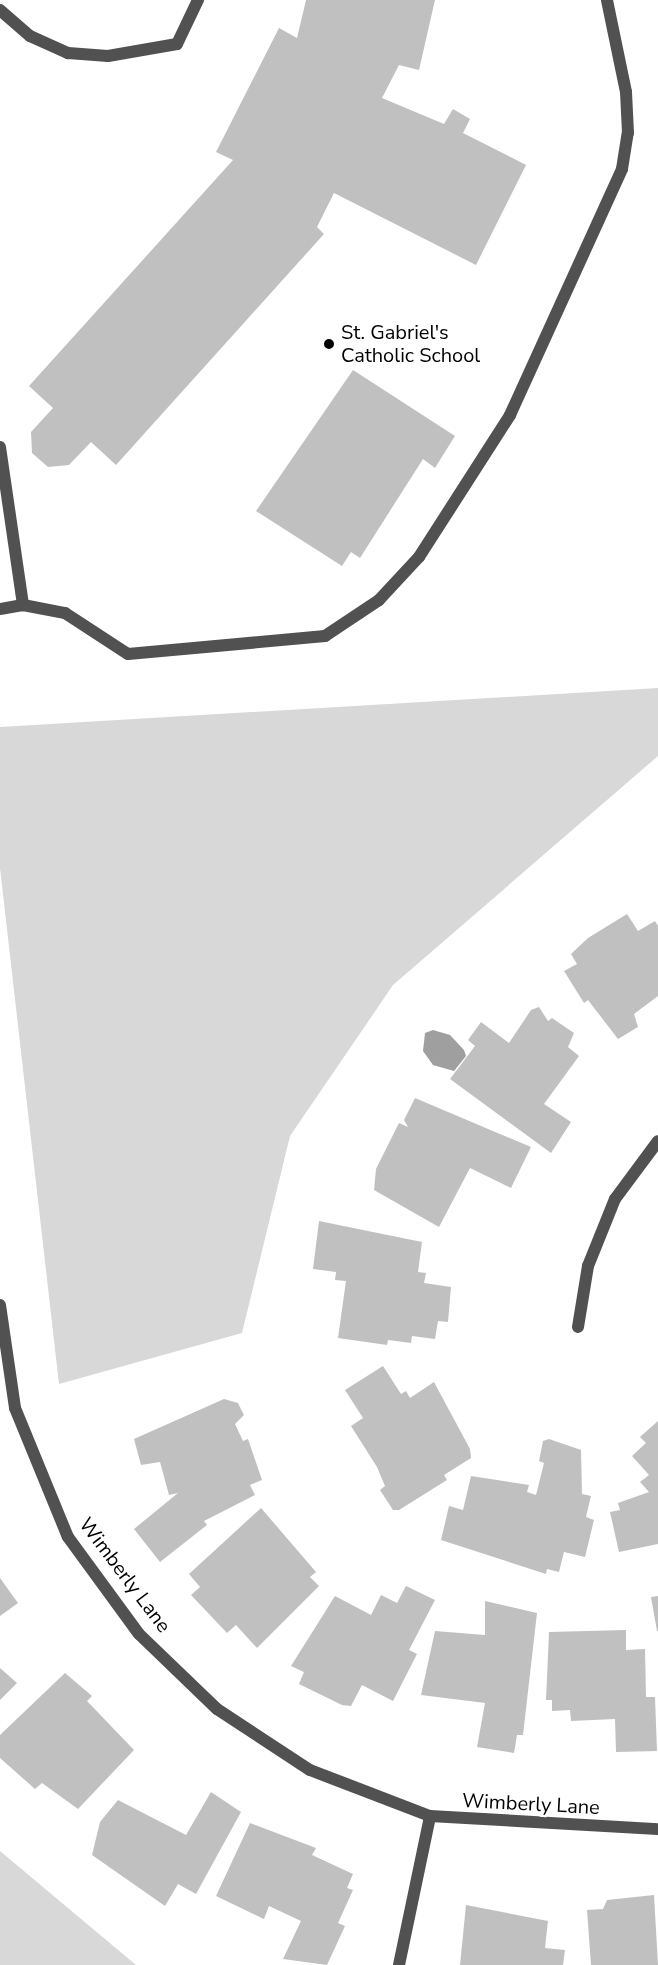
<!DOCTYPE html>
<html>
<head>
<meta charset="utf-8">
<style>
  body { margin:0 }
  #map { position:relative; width:658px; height:1965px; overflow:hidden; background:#fff; font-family:"Nunito Sans",sans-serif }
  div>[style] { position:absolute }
  .green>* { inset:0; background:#d8d8d8 }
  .water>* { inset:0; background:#9f9f9f }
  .building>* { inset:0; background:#c0c0c0 }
  .service>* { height:12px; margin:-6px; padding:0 6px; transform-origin:6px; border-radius:6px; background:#515151 }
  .minor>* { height:12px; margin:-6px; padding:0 6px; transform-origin:6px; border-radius:6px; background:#515151 }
  .dots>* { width:16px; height:16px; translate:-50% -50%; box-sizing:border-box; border:3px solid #fff; border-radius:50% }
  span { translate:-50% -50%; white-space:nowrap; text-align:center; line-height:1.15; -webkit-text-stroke:4.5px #fff; paint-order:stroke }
  .poi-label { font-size:20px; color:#000 }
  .left { translate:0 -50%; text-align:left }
  .street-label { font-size:20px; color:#000 }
</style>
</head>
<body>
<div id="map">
  <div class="green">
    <i style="clip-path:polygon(658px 688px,658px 756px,393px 985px,290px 1136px,242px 1333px,59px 1384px,0 868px,0 727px)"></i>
    <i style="clip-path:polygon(0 1851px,136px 1965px,0 1965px)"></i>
  </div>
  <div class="water">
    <i style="clip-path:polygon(433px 1030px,450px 1035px,464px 1050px,466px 1056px,454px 1071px,433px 1065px,423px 1051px,425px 1033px)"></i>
  </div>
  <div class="building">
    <i style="clip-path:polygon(306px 0,435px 0,419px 70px,399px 65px,382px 98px,444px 124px,453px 109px,470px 119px,463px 133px,526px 165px,476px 265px,334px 193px,317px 227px,324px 234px,116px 465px,91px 442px,69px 465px,48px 467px,32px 453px,31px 432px,53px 408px,29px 386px,233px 160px,216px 152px,279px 28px,297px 38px)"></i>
    <i style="clip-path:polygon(353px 370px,455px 436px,435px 468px,423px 459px,360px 558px,351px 552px,342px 566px,256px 511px)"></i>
    <i style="clip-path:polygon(627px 914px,638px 931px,655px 921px,658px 926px,658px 996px,634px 1014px,638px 1027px,618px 1039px,588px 1000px,584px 1003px,564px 971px,577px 964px,571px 954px,588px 938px)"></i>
    <i style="clip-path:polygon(539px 1007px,548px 1021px,552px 1018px,574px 1033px,568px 1047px,579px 1056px,544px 1104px,571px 1122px,551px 1153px,450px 1079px,475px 1046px,468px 1040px,481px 1022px,509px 1043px,531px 1010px)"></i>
    <i style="clip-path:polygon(415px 1098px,531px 1147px,511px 1188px,470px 1168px,439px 1227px,374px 1190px,376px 1169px,399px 1123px,408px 1127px,404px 1120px)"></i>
    <i style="clip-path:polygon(319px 1221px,422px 1242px,418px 1272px,426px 1273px,424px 1283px,451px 1287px,448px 1322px,438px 1321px,435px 1339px,412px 1336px,411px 1343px,388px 1340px,387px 1345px,338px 1338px,346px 1281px,335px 1280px,336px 1272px,313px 1269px)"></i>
    <i style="clip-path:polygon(383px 1366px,401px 1394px,406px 1391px,410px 1398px,434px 1382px,470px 1449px,471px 1458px,444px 1475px,447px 1480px,399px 1510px,393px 1510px,380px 1490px,385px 1486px,377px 1467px,351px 1426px,363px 1418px,345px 1390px)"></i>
    <i style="clip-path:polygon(224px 1399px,238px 1403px,244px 1415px,235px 1424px,243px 1441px,248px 1439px,262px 1480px,250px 1485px,255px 1495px,204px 1521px,207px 1525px,160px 1562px,134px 1529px,178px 1493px,169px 1495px,160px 1462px,141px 1465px,134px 1439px)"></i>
    <i style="clip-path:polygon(658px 1421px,658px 1544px,619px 1552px,610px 1512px,620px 1510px,618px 1503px,649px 1492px,640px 1482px,649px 1475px,632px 1456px,646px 1443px,640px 1437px)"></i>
    <i style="clip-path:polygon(549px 1439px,581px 1450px,582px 1494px,591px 1496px,586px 1517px,594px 1520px,585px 1557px,564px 1552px,559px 1572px,547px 1569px,546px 1574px,441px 1540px,449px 1506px,463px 1510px,471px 1476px,529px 1485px,527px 1492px,536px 1495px,544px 1463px,539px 1461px,543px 1441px)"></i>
    <i style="clip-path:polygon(261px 1508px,316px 1572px,310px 1577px,319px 1586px,257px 1648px,236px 1625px,227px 1633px,191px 1595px,200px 1587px,189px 1574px)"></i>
    <i style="clip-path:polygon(0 1578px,18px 1603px,0 1616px)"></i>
    <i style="clip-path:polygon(406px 1586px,435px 1600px,409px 1650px,417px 1654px,393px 1701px,362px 1685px,351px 1706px,342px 1705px,299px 1684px,304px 1672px,291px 1666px,335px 1596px,371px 1615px,381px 1595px,397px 1603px)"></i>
    <i style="clip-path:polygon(658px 1596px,658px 1631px,657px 1631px,651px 1597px)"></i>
    <i style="clip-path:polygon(485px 1601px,537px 1613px,523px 1735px,517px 1735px,514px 1753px,477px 1747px,485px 1703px,421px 1695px,435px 1631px,485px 1635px)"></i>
    <i style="clip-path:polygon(626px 1630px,626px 1650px,645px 1649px,646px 1697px,655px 1697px,657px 1751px,616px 1752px,615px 1719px,571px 1721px,570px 1710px,552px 1711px,552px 1700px,546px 1700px,549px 1632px)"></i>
    <i style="clip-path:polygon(0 1668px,17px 1683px,0 1700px)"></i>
    <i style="clip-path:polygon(65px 1673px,92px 1696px,87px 1701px,134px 1750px,78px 1809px,42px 1783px,35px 1789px,0 1758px,0 1735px)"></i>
    <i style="clip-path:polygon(211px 1792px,241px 1812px,196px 1894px,178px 1884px,165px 1906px,92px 1855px,100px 1822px,118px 1800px,186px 1835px)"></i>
    <i style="clip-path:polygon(250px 1823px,316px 1848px,312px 1855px,353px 1874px,347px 1888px,353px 1890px,338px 1923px,345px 1926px,327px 1965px,283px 1959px,301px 1921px,269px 1906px,264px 1919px,216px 1896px)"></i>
    <i style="clip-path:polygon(654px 1895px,658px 1965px,591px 1965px,587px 1910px,603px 1909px,607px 1900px)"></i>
    <i style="clip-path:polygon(466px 1905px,548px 1921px,545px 1948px,565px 1950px,563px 1965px,460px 1965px)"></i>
  </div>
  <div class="service">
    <i style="left:0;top:10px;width:40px;rotate:41deg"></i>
    <i style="left:30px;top:36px;width:42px;rotate:24.1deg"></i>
    <i style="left:68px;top:53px;width:40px;rotate:4.3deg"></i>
    <i style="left:108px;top:56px;width:70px;rotate:-9.9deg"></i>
    <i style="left:177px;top:44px;width:49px;rotate:-64.5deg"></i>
    <i style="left:0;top:447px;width:160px;rotate:81.7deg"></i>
    <i style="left:0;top:609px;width:23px;rotate:-10deg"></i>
    <i style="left:23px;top:605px;width:43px;rotate:10.8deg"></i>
    <i style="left:65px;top:613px;width:75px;rotate:33.1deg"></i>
    <i style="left:128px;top:654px;width:198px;rotate:-5.2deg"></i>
    <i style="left:325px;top:636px;width:65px;rotate:-33.7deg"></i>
    <i style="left:379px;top:600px;width:59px;rotate:-47.1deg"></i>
    <i style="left:419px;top:557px;width:169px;rotate:-57.3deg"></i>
    <i style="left:510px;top:415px;width:270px;rotate:-65.5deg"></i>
    <i style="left:622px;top:169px;width:36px;rotate:-81deg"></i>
    <i style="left:628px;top:133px;width:41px;rotate:-92.8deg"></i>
    <i style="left:626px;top:92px;width:94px;rotate:-101.7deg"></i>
  </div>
  <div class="minor">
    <i style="left:0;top:1305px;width:104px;rotate:81.7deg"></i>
    <i style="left:15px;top:1408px;width:139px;rotate:67.7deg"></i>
    <i style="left:68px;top:1537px;width:120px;rotate:53.8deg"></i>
    <i style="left:139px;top:1634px;width:108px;rotate:43.9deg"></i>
    <i style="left:217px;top:1709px;width:111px;rotate:33.3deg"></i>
    <i style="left:310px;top:1770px;width:129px;rotate:21deg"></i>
    <i style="left:430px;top:1816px;width:228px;rotate:3.3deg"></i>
    <i style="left:578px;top:1327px;width:62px;rotate:-80.7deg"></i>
    <i style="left:588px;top:1266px;width:72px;rotate:-68.1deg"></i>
    <i style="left:615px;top:1199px;width:72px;rotate:-53.4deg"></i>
    <i style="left:399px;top:1965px;width:152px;rotate:-78.2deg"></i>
  </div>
  <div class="dots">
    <i style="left:329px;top:344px;background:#000"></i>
  </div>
  <div class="poi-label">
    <span class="left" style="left:341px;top:344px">St. Gabriel's<br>Catholic School</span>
  </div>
  <div class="street-label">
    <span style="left:125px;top:1575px;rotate:53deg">Wimberly Lane</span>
    <span style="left:531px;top:1804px;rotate:3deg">Wimberly Lane</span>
  </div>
</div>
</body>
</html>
